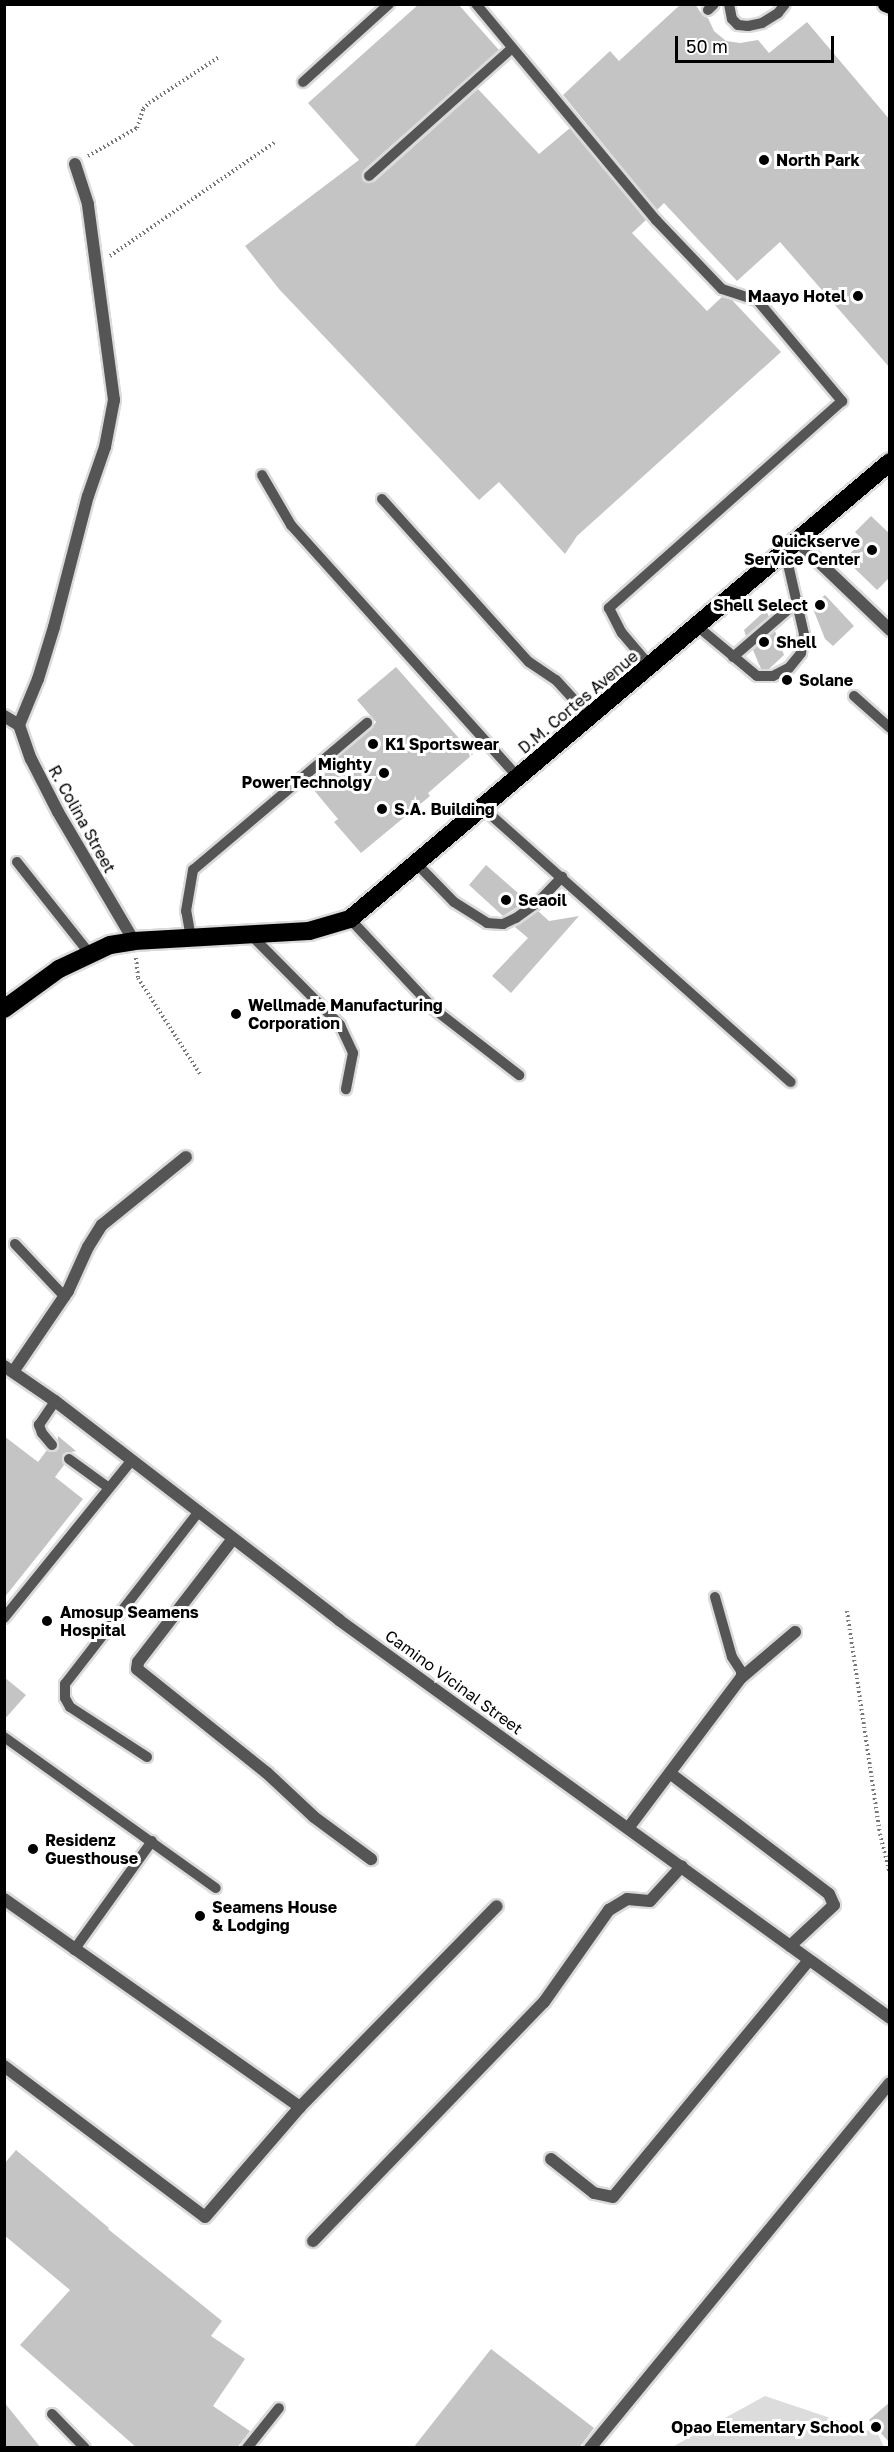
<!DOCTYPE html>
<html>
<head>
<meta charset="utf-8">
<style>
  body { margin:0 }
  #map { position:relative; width:894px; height:2452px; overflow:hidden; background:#fff; font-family:"Golos Text",sans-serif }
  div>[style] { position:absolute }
  .green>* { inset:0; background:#dcdcdc }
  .building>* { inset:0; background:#c4c4c4 }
  .path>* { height:4px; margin-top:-2px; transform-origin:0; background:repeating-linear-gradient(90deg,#777 0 1.5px,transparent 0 4.5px) }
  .roads { filter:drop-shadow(2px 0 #dbdbdb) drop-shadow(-2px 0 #dbdbdb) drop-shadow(0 2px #dbdbdb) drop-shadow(0 -2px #dbdbdb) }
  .lane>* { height:10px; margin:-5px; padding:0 5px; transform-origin:5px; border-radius:5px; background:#555 }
  .street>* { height:12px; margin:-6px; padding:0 6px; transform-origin:6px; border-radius:6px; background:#555 }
  .primary>* { height:15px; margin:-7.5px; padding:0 7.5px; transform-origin:7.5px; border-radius:7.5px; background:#000 }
  .highway>* { height:18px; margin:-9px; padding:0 9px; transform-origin:9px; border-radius:9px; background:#000 }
  .dots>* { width:16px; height:16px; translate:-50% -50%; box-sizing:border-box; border:3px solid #fff; border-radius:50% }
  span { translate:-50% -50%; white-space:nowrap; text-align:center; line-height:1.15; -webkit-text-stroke:6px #fff; paint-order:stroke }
  .poi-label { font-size:16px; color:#000; font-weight:700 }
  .left { translate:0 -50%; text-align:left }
  .right { translate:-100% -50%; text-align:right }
  .street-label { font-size:16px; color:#000 }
  .frame { position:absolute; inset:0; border:6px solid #000; pointer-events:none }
  .scale { position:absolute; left:675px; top:36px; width:159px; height:27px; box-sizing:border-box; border:3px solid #000; border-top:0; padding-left:8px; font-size:18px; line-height:21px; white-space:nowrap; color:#000; -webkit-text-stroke:4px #fff; paint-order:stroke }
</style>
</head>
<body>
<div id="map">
  <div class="green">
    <i style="clip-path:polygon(765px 2396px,878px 2434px,884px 2447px,672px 2447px)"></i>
  </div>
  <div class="building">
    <i style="clip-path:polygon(419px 4px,458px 4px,499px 50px,364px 170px,362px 177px,364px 181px,374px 182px,478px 89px,539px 154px,570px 128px,646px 220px,632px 233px,707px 311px,722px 297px,732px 300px,781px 352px,577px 536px,565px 554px,499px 482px,479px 500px,279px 289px,245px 246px,359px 160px,308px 103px)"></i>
    <i style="clip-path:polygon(681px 4px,695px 4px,703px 16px,708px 18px,714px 31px,726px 41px,740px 43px,758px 40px,769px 53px,807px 22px,890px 120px,890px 368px,780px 242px,737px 281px,664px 203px,657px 210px,563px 95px,610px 51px,619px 61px)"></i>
    <i style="clip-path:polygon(871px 516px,890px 534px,890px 577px,877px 590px,845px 559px,863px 540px,855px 532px)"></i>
    <i style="clip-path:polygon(825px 595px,854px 626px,833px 646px,825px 639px,812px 606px)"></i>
    <i style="clip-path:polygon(766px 610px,769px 617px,746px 636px,744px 630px)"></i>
    <i style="clip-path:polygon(775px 631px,784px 655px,769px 669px,761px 669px,753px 650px)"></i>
    <i style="clip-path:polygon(396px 667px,473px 754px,428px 793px,430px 796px,361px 853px,334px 822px,338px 819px,308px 783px,372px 728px,376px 722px,357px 700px)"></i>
    <i style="clip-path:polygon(486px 865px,527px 901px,503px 916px,469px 885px)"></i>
    <i style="clip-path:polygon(538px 911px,549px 921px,579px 916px,511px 993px,492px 976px,528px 938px,515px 927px)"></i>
    <i style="clip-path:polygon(4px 1436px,38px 1462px,47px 1450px,57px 1450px,58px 1436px,76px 1451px,63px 1454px,62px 1459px,64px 1465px,55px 1477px,83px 1499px,4px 1598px)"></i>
    <i style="clip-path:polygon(4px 1677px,26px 1695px,4px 1720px)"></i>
    <i style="clip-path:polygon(16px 2150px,109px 2228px,108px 2229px,222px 2321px,211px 2336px,245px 2359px,213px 2406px,250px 2431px,237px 2448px,137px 2448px,20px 2345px,70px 2290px,4px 2235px,4px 2164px)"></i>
    <i style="clip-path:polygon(491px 2349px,594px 2428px,579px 2448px,413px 2448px)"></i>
    <i style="clip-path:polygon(4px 2402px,41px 2448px,4px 2448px)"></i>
    <i style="clip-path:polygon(890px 2402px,890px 2443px,869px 2420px)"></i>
  </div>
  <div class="path">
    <i style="left:88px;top:156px;width:56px;rotate:-29.7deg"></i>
    <i style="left:137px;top:128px;width:20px;rotate:-72deg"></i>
    <i style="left:143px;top:109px;width:8px;rotate:-45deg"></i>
    <i style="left:149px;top:103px;width:84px;rotate:-33.3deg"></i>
    <i style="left:110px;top:256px;width:201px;rotate:-34.6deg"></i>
    <i style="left:136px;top:958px;width:20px;rotate:84deg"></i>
    <i style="left:138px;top:978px;width:114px;rotate:57.1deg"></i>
    <i style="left:847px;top:1611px;width:225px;rotate:81.6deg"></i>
    <i style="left:880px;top:1834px;width:41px;rotate:76deg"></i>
  </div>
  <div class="roads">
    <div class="lane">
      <i style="left:476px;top:4px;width:281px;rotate:50.2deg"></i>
      <i style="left:656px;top:220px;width:95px;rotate:46.3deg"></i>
      <i style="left:722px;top:289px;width:38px;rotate:18deg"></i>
      <i style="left:758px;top:301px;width:131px;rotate:50deg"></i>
      <i style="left:842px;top:401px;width:312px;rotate:138.4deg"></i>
      <i style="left:609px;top:608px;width:28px;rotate:63deg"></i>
      <i style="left:622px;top:633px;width:43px;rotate:49.7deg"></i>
      <i style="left:729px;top:4px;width:15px;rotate:79deg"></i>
      <i style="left:732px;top:19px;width:8px;rotate:45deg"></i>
      <i style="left:738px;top:25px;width:10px;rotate:6deg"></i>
      <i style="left:748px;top:26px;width:14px;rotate:-12deg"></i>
      <i style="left:762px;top:23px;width:19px;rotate:-32deg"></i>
      <i style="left:778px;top:13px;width:11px;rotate:-52deg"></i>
      <i style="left:708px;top:10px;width:8px;rotate:-45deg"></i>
      <i style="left:303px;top:82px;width:116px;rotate:-42.2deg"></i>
      <i style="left:369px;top:176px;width:191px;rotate:-41.8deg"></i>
      <i style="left:262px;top:475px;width:58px;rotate:59.9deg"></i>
      <i style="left:291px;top:525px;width:341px;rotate:48deg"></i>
      <i style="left:382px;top:499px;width:219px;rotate:48deg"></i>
      <i style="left:529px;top:662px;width:32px;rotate:34deg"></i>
      <i style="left:556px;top:680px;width:50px;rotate:47.4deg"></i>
      <i style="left:697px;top:626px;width:78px;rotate:39.8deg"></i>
      <i style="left:757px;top:676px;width:16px"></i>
      <i style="left:773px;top:676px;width:18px;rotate:-27deg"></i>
      <i style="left:789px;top:668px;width:19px;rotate:-51deg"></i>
      <i style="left:801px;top:653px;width:19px;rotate:-81deg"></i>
      <i style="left:804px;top:634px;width:85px;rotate:-102.9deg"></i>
      <i style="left:733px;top:657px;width:84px;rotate:-40.7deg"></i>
      <i style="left:854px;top:696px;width:48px;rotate:41.6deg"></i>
      <i style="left:483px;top:808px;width:412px;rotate:41.7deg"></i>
      <i style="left:17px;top:862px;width:116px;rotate:51.6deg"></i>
      <i style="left:417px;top:864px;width:53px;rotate:45.8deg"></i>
      <i style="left:454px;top:902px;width:39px;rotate:32deg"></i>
      <i style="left:487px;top:923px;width:16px;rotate:4deg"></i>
      <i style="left:503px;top:924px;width:14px;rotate:-25deg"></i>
      <i style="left:516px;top:918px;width:27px;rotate:-36deg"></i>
      <i style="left:538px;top:902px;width:35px;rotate:-46deg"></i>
      <i style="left:350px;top:919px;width:123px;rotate:47deg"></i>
      <i style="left:434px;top:1009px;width:108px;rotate:37.8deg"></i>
      <i style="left:251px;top:935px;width:127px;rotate:45.3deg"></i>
      <i style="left:340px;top:1025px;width:31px;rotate:65deg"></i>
      <i style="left:353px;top:1053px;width:37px;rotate:101deg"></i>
      <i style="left:191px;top:938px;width:27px;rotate:-100deg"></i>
      <i style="left:186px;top:911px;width:42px;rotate:-80.3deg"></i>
      <i style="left:193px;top:870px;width:228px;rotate:-40.2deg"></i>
      <i style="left:15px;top:1244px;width:73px;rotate:46.7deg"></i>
      <i style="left:52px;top:1445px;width:16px;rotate:-130deg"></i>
      <i style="left:42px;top:1433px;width:9px;rotate:-111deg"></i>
      <i style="left:39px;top:1425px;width:29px;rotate:-56deg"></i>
      <i style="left:69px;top:1459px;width:49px;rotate:35.9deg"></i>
      <i style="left:715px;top:1597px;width:62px;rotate:74.2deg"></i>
      <i style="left:732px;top:1657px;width:17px;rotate:57deg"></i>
      <i style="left:741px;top:1671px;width:7px;rotate:90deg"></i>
      <i style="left:4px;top:1618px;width:203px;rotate:-51deg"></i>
      <i style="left:4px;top:1737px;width:260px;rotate:35.5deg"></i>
      <i style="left:147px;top:1757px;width:92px;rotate:-147deg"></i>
      <i style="left:70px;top:1707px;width:10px;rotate:-119deg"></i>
      <i style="left:65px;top:1698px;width:14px;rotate:-90deg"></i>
      <i style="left:65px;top:1684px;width:219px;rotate:-52.2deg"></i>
      <i style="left:74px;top:1950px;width:134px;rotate:-54.4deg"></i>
      <i style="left:52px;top:2414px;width:47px;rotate:45.9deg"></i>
      <i style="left:247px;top:2448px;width:51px;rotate:-51.3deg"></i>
    </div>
    <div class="street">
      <i style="left:797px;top:541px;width:129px;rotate:43.7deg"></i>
      <i style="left:4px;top:716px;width:17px;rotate:31deg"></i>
      <i style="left:19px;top:725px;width:36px;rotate:71deg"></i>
      <i style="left:31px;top:759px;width:59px;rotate:63deg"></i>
      <i style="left:58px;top:812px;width:150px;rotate:59.5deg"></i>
      <i style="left:19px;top:725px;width:50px;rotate:-67.6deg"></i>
      <i style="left:38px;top:679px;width:54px;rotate:-72.9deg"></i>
      <i style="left:54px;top:627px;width:135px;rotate:-75.5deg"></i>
      <i style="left:88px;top:496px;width:52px;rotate:-70.9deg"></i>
      <i style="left:105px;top:447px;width:48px;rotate:-79.2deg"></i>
      <i style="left:114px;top:400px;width:198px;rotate:-97.6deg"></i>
      <i style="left:88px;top:204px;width:42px;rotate:-108deg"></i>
      <i style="left:4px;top:1366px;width:62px;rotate:34.5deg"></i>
      <i style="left:55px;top:1401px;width:359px;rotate:37.6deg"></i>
      <i style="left:339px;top:1620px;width:680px;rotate:35.84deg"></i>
      <i style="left:13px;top:1372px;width:98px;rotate:-55.8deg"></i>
      <i style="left:68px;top:1291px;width:48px;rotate:-65.6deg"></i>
      <i style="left:88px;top:1247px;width:26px;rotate:-58deg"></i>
      <i style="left:102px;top:1225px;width:108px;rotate:-39deg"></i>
      <i style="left:232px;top:1540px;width:154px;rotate:127.6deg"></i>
      <i style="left:138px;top:1662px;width:7px;rotate:98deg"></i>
      <i style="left:137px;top:1669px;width:166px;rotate:38.7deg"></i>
      <i style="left:267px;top:1773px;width:64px;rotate:43.1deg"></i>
      <i style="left:314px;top:1817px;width:71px;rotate:36.4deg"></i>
      <i style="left:671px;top:1774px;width:198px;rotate:37.2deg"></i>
      <i style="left:829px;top:1894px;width:12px;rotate:66deg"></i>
      <i style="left:834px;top:1905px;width:60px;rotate:137deg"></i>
      <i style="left:629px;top:1827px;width:186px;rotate:-53.1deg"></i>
      <i style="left:741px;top:1678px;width:71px;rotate:-40.4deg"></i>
      <i style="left:4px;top:1899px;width:362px;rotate:35.1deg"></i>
      <i style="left:4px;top:2066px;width:251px;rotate:36.9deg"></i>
      <i style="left:205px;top:2217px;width:145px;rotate:-49.2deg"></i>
      <i style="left:300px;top:2107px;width:281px;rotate:-45.6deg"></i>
      <i style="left:551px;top:2159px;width:55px;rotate:38.3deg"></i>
      <i style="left:594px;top:2193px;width:19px;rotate:12deg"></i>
      <i style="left:613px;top:2197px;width:306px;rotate:-50.4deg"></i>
      <i style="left:313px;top:2241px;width:332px;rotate:-46deg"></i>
      <i style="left:544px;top:2002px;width:113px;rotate:-54.8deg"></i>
      <i style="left:609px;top:1910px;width:21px;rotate:-31deg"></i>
      <i style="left:627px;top:1899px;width:23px;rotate:5deg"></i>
      <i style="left:650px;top:1901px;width:47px;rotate:-47.6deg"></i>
      <i style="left:590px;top:2448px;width:472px;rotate:-50.6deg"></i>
    </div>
    <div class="primary">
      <i style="left:885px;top:4px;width:5px;rotate:22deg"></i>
    </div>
    <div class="highway">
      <i style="left:4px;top:1009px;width:68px;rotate:-36deg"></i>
      <i style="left:59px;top:969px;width:56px;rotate:-25.2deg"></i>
      <i style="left:110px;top:945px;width:24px;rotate:-9deg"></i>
      <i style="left:134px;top:941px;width:175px;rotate:-3.3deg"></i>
      <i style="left:309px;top:931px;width:43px;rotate:-16.3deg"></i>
      <i style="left:350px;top:919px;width:707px;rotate:-40.24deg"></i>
    </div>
  </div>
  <div class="dots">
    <i style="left:764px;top:160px;background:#000"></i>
    <i style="left:858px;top:296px;background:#000"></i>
    <i style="left:872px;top:550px;background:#000"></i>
    <i style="left:820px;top:605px;background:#000"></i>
    <i style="left:764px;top:642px;background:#000"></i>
    <i style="left:787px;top:680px;background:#000"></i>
    <i style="left:373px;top:744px;background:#000"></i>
    <i style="left:384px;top:773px;background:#000"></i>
    <i style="left:382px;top:809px;background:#000"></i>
    <i style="left:506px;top:900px;background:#000"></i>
    <i style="left:236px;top:1014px;background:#000"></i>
    <i style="left:47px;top:1621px;background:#000"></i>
    <i style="left:33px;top:1849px;background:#000"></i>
    <i style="left:200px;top:1916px;background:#000"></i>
    <i style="left:876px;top:2427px;background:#000"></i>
  </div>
  <div class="poi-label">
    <span class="left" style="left:776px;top:160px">North Park</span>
    <span class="right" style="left:846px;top:296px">Maayo Hotel</span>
    <span class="right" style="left:860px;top:550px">Quickserve<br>Service Center</span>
    <span class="right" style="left:808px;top:605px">Shell Select</span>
    <span class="left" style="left:776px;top:642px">Shell</span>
    <span class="left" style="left:799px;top:680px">Solane</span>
    <span class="left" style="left:385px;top:744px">K1 Sportswear</span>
    <span class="right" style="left:372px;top:773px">Mighty<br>PowerTechnolgy</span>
    <span class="left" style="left:394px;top:809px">S.A. Building</span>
    <span class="left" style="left:518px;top:900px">Seaoil</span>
    <span class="left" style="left:248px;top:1014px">Wellmade Manufacturing<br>Corporation</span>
    <span class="left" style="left:60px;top:1621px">Amosup Seamens<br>Hospital</span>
    <span class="left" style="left:45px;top:1849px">Residenz<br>Guesthouse</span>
    <span class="left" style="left:212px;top:1916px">Seamens House<br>&amp; Lodging</span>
    <span class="right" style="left:864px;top:2427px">Opao Elementary School</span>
  </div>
  <div class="street-label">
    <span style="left:578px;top:702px;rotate:-40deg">D.M. Cortes Avenue</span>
    <span style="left:82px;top:819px;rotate:61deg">R. Colina Street</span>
    <span style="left:454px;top:1682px;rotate:36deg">Camino Vicinal Street</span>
  </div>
  <div class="frame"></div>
  <div class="scale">50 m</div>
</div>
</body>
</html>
